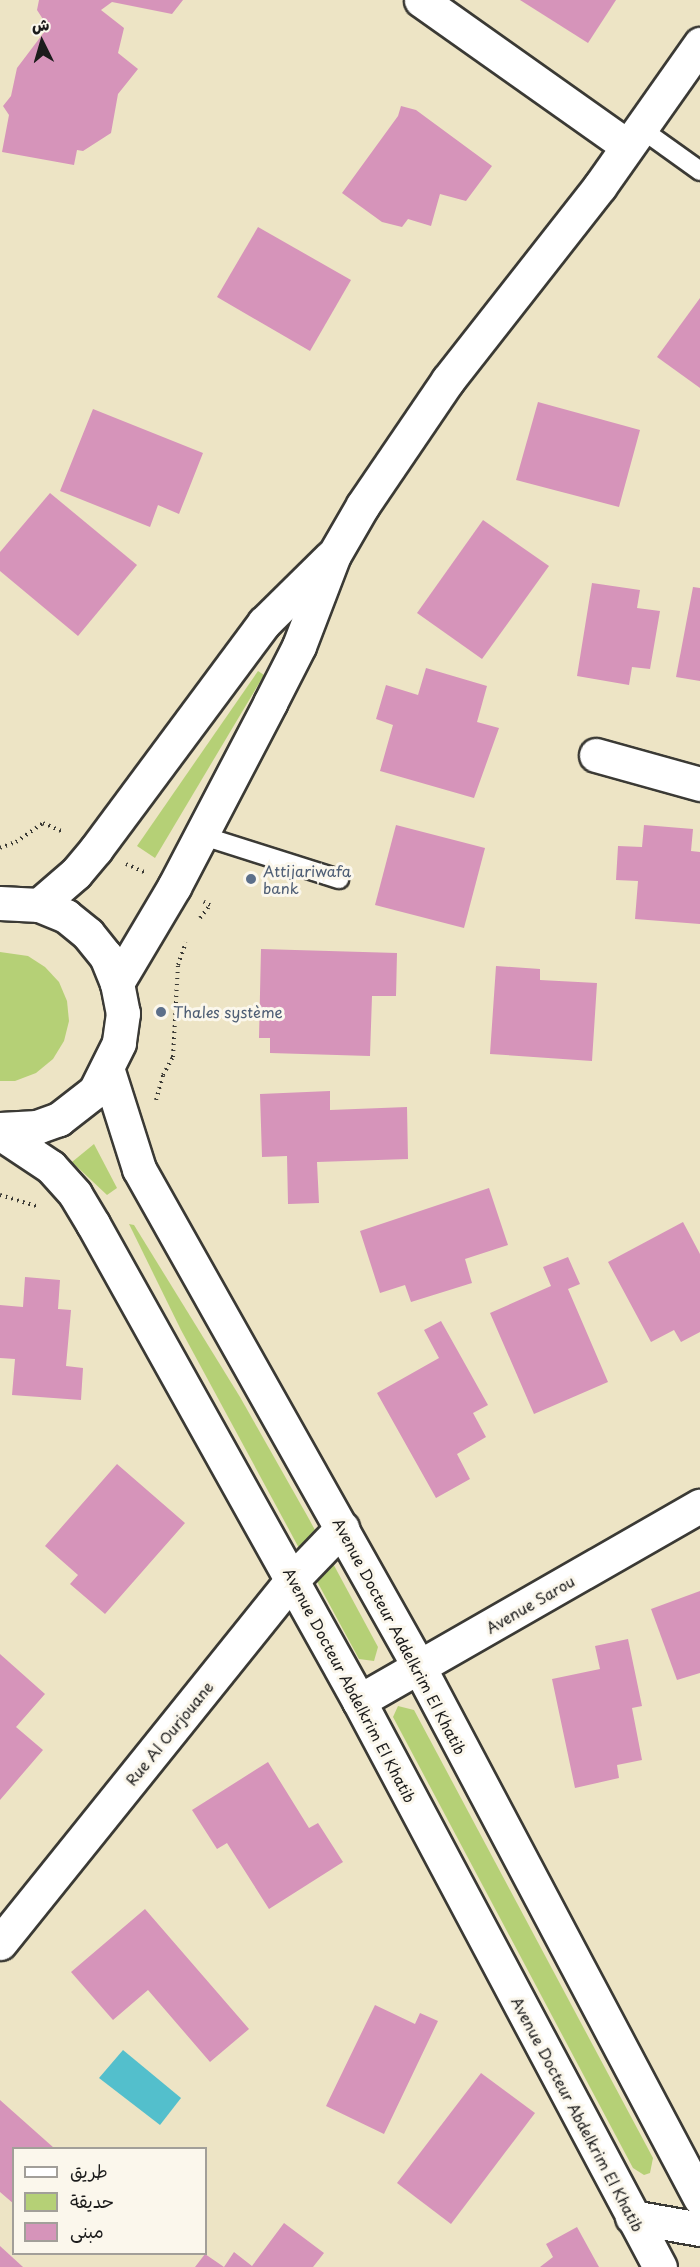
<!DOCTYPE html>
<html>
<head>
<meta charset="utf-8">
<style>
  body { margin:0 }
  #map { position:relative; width:700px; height:2267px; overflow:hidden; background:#ede4c5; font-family:"Playpen Sans","Playpen Sans Arabic",sans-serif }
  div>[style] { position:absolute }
  .green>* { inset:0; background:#b5d076 }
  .water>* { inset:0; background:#53bfcc }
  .building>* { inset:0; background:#d694ba }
  .path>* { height:4px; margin-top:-2px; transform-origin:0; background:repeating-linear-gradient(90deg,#3b3a35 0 1.5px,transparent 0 6px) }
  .roads { filter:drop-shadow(2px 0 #3b3a35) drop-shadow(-2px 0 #3b3a35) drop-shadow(0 2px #3b3a35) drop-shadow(0 -2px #3b3a35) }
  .lane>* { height:18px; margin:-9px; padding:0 9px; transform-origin:9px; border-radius:9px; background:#fff }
  .street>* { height:33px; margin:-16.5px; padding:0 16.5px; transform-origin:16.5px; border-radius:16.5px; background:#fff }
  .secondary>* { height:33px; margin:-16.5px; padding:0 16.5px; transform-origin:16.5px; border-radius:16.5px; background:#fff }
  .dots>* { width:16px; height:16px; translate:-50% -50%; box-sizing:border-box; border:3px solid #fbf7ec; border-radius:50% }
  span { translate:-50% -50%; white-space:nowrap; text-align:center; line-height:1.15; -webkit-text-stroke:6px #fbf7ec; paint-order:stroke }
  .service-label { font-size:15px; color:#4e5e75 }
  .left { translate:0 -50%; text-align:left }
  .street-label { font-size:15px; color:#1c1c1c }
  .legend { position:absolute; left:12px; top:2147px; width:195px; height:108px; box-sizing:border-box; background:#fbf7ec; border:2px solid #a29f99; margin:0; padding:8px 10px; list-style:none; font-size:18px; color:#1c1c1c }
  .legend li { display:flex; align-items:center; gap:12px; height:30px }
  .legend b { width:30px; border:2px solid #a29f99 }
  .north { position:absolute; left:12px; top:12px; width:60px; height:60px; -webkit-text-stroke:4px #fbf7ec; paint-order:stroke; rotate:355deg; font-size:16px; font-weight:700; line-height:24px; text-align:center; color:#1c1c1c }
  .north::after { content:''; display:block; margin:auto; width:21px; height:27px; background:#1c1c1c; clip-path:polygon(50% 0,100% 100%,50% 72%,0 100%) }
</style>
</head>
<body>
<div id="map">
  <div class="green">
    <i style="clip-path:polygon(258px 671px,264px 675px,155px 858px,137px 846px)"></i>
    <i style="clip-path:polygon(0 952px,28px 956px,45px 967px,59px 982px,67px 1001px,69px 1021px,64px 1041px,53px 1059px,36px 1073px,15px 1081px,0 1081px)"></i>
    <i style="clip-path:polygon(94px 1144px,117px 1188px,107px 1195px,72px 1162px)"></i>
    <i style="clip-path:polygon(129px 1224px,134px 1225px,240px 1397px,309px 1519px,378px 1647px,374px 1661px,359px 1659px,181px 1330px)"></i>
    <i style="clip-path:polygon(398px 1706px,414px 1710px,653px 2158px,650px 2173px,644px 2175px,633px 2168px,393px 1717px)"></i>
  </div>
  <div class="water">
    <i style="clip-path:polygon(123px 2050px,181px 2098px,160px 2125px,99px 2078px)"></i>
  </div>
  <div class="building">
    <i style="clip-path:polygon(39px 0,183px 0,172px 14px,112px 2px,101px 10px,124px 28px,118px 53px,138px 69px,118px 94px,111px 133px,83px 151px,77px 150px,74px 165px,2px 152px,9px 115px,3px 106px,11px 96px,17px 68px,48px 27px,37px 10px)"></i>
    <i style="clip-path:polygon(520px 0,616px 0,588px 43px)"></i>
    <i style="clip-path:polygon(401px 106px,416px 110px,492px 166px,466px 201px,440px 194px,431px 226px,408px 219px,402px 227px,382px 222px,342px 193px,398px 116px)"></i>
    <i style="clip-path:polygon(258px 227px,351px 280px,310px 351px,217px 297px)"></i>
    <i style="clip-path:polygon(700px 298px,700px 388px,657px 357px)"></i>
    <i style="clip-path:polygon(538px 402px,640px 430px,619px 507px,516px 480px)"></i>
    <i style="clip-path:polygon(93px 409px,203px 453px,179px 514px,158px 505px,150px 527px,60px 491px)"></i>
    <i style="clip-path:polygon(50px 493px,137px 565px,78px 636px,0 571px,0 552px)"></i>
    <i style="clip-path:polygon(483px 520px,549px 566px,482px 659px,417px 613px)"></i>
    <i style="clip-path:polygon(592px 583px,640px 590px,637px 608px,660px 611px,650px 669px,632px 667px,629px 685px,577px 676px)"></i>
    <i style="clip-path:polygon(693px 587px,700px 588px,700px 681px,676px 677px)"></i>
    <i style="clip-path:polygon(426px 668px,487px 686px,477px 722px,499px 728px,474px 798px,380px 771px,393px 725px,376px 719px,386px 685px,418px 695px)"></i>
    <i style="clip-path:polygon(396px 825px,485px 848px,464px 928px,375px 905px)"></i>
    <i style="clip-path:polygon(644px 825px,693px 829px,691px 851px,700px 852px,700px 924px,635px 919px,638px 881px,616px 880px,618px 846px,642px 847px)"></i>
    <i style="clip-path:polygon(261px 949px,397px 953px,396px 996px,372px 996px,370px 1056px,270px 1053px,270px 1038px,259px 1038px)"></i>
    <i style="clip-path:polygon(496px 966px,540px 969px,540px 980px,597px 983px,592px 1061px,490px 1054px)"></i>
    <i style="clip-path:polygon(330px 1091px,330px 1110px,407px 1107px,408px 1159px,317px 1162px,319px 1203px,288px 1204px,287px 1156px,262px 1157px,260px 1094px)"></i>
    <i style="clip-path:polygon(489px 1188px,508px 1245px,465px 1259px,472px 1283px,411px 1302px,405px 1285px,380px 1293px,360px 1231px)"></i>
    <i style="clip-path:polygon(683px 1222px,700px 1254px,700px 1332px,681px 1342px,674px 1330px,651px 1342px,608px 1262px)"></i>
    <i style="clip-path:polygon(568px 1257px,580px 1284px,568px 1289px,608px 1382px,534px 1414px,490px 1313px,551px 1286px,543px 1267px)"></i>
    <i style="clip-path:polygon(25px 1277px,60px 1280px,58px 1309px,71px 1310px,66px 1366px,83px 1368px,81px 1400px,12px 1395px,15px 1359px,0 1358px,0 1305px,23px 1307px)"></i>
    <i style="clip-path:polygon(441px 1321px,488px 1405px,473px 1413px,486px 1437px,457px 1454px,470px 1479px,436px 1498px,377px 1393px,439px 1358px,424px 1330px)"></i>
    <i style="clip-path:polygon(117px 1464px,185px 1523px,105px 1614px,70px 1584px,78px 1575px,45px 1546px)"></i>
    <i style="clip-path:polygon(700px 1591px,700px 1673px,677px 1680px,651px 1609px)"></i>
    <i style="clip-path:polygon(628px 1639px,642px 1706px,632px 1708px,642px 1760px,617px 1765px,619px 1778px,575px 1788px,552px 1679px,600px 1669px,595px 1646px)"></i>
    <i style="clip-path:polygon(0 1654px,45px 1694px,16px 1727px,43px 1750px,0 1800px)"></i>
    <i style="clip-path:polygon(268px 1762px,309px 1828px,318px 1823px,343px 1862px,269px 1909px,227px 1843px,217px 1849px,192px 1810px)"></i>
    <i style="clip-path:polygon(145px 1909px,249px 2029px,210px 2062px,148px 1990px,113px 2020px,71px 1972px)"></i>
    <i style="clip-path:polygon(375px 2005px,415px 2024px,420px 2013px,438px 2021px,384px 2134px,326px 2106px)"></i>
    <i style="clip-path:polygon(481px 2073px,535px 2113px,451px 2224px,397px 2183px)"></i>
    <i style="clip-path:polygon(0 2100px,54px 2148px,14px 2148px,14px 2204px,0 2192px)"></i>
    <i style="clip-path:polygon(284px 2223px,324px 2253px,313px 2267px,195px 2267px,205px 2254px,224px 2267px,234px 2252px,252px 2266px)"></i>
    <i style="clip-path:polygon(577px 2227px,599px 2267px,540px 2267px,553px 2257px,546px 2244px)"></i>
    <i style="clip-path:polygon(0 2246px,23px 2267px,0 2267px)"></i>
  </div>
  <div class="path">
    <i style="left:0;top:848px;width:17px;rotate:-21deg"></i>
    <i style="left:16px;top:842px;width:33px;rotate:-35deg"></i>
    <i style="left:43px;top:823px;width:22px;rotate:24deg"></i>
    <i style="left:126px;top:864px;width:20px;rotate:24deg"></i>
    <i style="left:200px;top:918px;width:16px;rotate:-52deg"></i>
    <i style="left:210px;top:905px;width:7px;rotate:-153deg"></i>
    <i style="left:156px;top:1100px;width:26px;rotate:-74deg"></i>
    <i style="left:163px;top:1075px;width:21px;rotate:-61deg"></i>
    <i style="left:173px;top:1057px;width:92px;rotate:-86.9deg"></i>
    <i style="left:178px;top:965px;width:24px;rotate:-71deg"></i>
    <i style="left:0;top:1195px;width:38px;rotate:17deg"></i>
  </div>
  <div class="roads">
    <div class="lane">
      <i style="left:640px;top:128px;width:74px;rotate:35.6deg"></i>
      <i style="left:200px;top:835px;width:146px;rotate:17.6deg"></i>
    </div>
    <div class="street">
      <i style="left:421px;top:0;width:252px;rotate:35.3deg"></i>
      <i style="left:596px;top:755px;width:108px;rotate:15.6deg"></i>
      <i style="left:0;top:1943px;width:467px;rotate:-51.2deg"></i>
      <i style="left:293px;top:1579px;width:71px;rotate:-46.1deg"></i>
      <i style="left:632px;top:2217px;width:69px;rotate:10deg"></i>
    </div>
    <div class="secondary">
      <i style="left:0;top:903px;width:39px;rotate:3deg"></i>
      <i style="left:39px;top:905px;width:29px;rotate:22deg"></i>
      <i style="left:66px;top:916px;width:28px;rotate:39deg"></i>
      <i style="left:88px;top:934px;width:28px;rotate:51deg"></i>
      <i style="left:106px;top:956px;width:29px;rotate:68deg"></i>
      <i style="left:117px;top:983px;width:31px;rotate:79deg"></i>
      <i style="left:123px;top:1013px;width:30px;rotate:98deg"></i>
      <i style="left:119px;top:1043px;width:54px;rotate:116.6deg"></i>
      <i style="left:95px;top:1091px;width:46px;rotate:142.1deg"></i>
      <i style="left:59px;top:1119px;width:23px;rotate:160deg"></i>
      <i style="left:37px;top:1127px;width:37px;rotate:177deg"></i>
      <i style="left:39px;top:905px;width:49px;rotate:-40.9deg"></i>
      <i style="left:76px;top:873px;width:31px;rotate:-50deg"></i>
      <i style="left:96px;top:849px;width:282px;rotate:-53.4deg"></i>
      <i style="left:264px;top:623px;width:93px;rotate:-44.6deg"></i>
      <i style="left:117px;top:983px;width:112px;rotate:-59.3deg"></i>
      <i style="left:174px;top:887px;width:208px;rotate:-62.4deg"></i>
      <i style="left:270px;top:703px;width:64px;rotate:-63deg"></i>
      <i style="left:299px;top:646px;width:97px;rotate:-69deg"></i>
      <i style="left:334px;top:555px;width:58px;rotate:-59.9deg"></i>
      <i style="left:363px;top:505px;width:151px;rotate:-55.8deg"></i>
      <i style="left:448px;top:380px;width:246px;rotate:-51.9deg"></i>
      <i style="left:600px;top:186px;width:174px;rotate:-54.8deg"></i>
      <i style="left:108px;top:1071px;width:103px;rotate:72.4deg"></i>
      <i style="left:139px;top:1169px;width:571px;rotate:60.65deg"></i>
      <i style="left:419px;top:1667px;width:601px;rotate:62.11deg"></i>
      <i style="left:0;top:1133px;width:61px;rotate:33.7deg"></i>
      <i style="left:51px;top:1167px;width:36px;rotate:48deg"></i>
      <i style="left:75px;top:1194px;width:35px;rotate:59deg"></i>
      <i style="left:93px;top:1224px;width:546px;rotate:60.85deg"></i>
      <i style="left:359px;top:1701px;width:641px;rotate:62deg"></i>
      <i style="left:359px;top:1701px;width:393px;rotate:-29.8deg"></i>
    </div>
  </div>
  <div class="dots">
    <i style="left:251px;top:879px;background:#5c6f8a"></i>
    <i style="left:161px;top:1012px;background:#5c6f8a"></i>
  </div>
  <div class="service-label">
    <span class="left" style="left:263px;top:879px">Attijariwafa<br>bank</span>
    <span class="left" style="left:173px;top:1012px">Thales système</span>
  </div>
  <div class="street-label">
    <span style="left:530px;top:1604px;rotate:-30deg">Avenue Sarou</span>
    <span style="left:400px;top:1636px;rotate:62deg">Avenue Docteur Addelkrim El Khatib</span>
    <span style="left:350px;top:1685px;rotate:62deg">Avenue Docteur Abdelkrim El Khatib</span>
    <span style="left:169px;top:1733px;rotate:-51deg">Rue Al Ourjouane</span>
    <span style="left:578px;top:2114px;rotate:62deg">Avenue Docteur Abdelkrim El Khatib</span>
  </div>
  <ul class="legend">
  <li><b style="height:8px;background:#fff"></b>طريق</li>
  <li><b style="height:16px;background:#b5d076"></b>حديقة</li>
  <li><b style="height:16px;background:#d694ba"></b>مبنى</li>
  </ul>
  <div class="north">ش</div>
</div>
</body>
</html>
